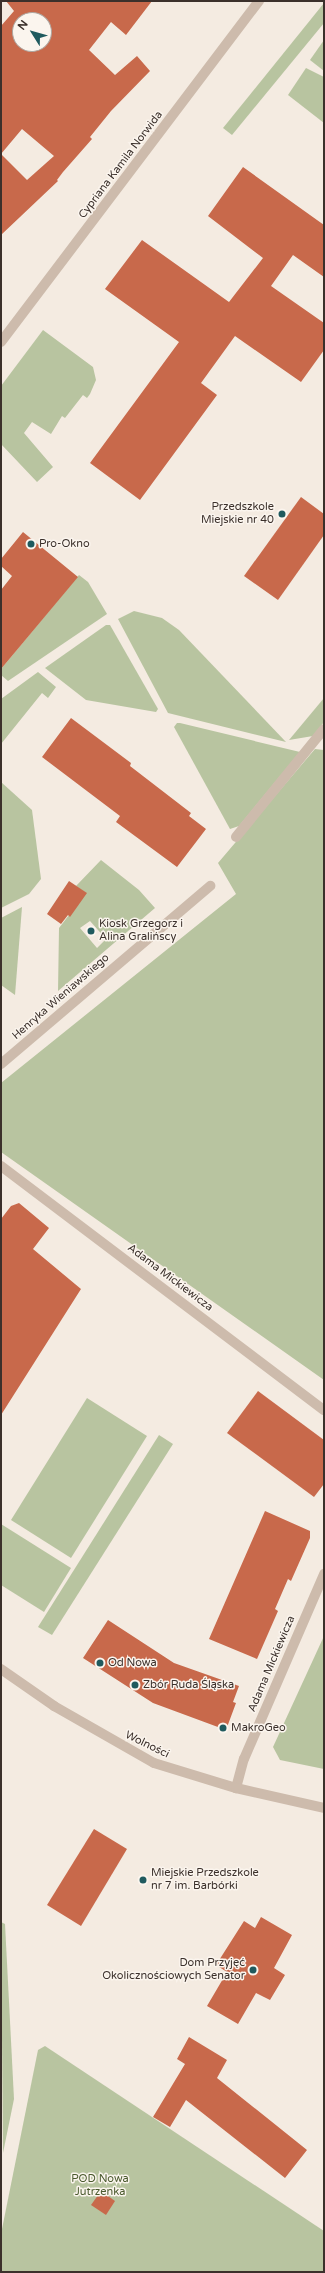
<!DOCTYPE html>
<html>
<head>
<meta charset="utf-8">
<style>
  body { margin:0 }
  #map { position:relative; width:325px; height:2273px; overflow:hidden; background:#f4ebe1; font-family:"Varela Round",sans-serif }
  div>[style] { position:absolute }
  .green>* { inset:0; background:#b8c4a0 }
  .building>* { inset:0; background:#c8694b }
  .pedestrian>* { height:10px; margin:-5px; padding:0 5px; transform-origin:5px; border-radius:5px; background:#cdbbac }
  .minor>* { height:10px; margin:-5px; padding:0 5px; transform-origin:5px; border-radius:5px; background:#cdbbac }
  .tertiary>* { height:10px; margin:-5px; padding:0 5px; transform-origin:5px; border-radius:5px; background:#cdbbac }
  .dots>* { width:11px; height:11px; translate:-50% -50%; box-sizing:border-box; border:2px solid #fbf5ee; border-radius:50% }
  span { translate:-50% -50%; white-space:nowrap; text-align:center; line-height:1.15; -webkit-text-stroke:3px #fbf5ee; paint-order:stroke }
  .street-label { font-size:11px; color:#3b302b }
  .poi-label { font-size:11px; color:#3b302b }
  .right { translate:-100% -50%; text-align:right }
  .left { translate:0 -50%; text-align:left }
  .park-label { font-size:11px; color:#4a5a2e }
  .frame { position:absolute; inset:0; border:2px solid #3b302b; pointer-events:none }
  .north { position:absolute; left:12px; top:12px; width:40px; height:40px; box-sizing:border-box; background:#fbf5ee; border:1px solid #aea6a0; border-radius:50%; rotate:307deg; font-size:11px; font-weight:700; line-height:16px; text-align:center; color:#3b302b }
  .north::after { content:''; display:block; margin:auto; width:14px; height:18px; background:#1f5a5e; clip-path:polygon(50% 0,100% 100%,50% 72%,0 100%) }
</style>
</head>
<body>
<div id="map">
  <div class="green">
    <i style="clip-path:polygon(324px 3px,324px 23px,232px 135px,223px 128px)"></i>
    <i style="clip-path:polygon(324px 40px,324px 71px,310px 60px)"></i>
    <i style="clip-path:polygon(306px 68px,324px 77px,324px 123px,288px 95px)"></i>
    <i style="clip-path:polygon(43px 330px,93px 367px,96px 380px,90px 394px,87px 398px,83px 395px,65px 418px,62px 416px,51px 434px,32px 422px,24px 433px,53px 467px,37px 482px,1px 444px,1px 386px)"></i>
    <i style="clip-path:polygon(79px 575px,88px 582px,107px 614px,8px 681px,1px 675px,1px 669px)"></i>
    <i style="clip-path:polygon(134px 611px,162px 618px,179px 630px,286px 742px,168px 713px,118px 619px)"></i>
    <i style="clip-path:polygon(106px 625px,110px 625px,158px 709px,156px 712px,86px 700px,45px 668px)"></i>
    <i style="clip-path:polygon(38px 672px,56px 687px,48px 698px,42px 693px,1px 744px,1px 699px)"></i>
    <i style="clip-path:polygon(324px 698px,324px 722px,313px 736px,289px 740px)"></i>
    <i style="clip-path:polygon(177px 723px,180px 723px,300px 752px,239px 826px,230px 829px,174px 727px)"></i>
    <i style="clip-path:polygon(315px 749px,324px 750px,324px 1380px,1px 1152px,1px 1083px,236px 894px,218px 863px)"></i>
    <i style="clip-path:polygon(1px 782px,32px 810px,41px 879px,29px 894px,1px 908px)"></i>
    <i style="clip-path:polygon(evenodd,101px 860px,139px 890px,155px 908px,58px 991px,59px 928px,86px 893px,76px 886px,101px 860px,90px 921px,106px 939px,97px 948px,80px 928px,90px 921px)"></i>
    <i style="clip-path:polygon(22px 907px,15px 995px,1px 985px,1px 918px)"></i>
    <i style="clip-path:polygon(87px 1398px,147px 1436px,71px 1558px,11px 1520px)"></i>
    <i style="clip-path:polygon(159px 1435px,173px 1444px,52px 1635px,38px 1627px)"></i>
    <i style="clip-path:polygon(1px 1524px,71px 1568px,44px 1612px,1px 1585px)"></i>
    <i style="clip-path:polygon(324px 1636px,324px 1769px,280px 1760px,273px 1747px)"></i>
    <i style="clip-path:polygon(1px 1922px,5px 1924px,14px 2099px,3px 2153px)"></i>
    <i style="clip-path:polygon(45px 2046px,324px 2231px,324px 2272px,1px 2272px,1px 2234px,38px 2050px)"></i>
  </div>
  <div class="building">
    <i style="clip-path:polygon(evenodd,6px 1px,152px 1px,126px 35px,111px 22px,89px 50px,115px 75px,137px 56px,150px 71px,111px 111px,90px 137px,92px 139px,63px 172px,57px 180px,58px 181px,1px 235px,1px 26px,14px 11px,6px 1px,20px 20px,44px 20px,44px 44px,20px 44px,20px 20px,6px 1px,22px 129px,54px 156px,27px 180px,1px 154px,22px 129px)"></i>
    <i style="clip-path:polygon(243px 167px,324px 225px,324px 277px,293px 255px,271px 286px,324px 323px,324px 350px,301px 382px,235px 336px,201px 383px,217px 395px,140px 500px,90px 463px,179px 342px,105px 289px,142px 240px,229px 302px,263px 258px,208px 216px)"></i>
    <i style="clip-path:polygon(301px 497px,324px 514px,324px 535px,278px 600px,244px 576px)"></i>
    <i style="clip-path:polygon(23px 532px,78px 577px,1px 669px,1px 590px,12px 576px,1px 566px,1px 559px)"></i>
    <i style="clip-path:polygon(71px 718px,131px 763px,130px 766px,191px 813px,189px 816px,206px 829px,177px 867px,116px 822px,120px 816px,42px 757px)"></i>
    <i style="clip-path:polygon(69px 881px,87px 893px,70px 917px,68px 915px,61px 924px,47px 914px)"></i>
    <i style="clip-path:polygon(19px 1203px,49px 1228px,33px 1249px,81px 1289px,1px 1415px,1px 1219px,11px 1206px)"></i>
    <i style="clip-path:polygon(258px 1391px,324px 1440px,324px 1484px,314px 1497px,227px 1433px)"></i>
    <i style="clip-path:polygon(265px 1511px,310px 1531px,310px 1538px,291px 1581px,288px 1579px,275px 1609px,278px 1611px,257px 1659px,209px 1639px)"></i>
    <i style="clip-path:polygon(108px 1620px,174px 1663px,239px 1686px,233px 1702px,236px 1703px,226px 1730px,153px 1703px,83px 1658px)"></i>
    <i style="clip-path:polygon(94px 1829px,127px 1849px,81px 1926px,47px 1905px)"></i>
    <i style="clip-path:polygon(261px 1917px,292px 1935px,274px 1968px,285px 1975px,270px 2000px,256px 1993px,238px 2024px,207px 2006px,227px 1972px,216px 1965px,244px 1921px,255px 1928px)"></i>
    <i style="clip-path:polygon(189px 2037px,227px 2060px,217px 2078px,307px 2150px,285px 2178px,186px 2100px,170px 2127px,153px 2117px,185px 2064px,177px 2059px)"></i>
    <i style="clip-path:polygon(101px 2191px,115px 2201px,106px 2215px,91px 2205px)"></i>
  </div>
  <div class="pedestrian">
    <i style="left:236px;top:837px;width:139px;rotate:-50.8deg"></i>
  </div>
  <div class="minor">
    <i style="left:1px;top:342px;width:428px;rotate:-52.9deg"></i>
    <i style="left:1px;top:1064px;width:275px;rotate:-40.4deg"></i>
    <i style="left:1px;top:1166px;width:405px;rotate:37.1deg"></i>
    <i style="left:236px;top:1788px;width:30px;rotate:-75deg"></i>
    <i style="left:244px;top:1759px;width:202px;rotate:-66.6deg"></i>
  </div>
  <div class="tertiary">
    <i style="left:1px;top:1669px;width:65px;rotate:34.9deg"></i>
    <i style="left:54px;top:1706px;width:115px;rotate:29.7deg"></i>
    <i style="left:154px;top:1763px;width:86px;rotate:17deg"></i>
    <i style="left:236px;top:1788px;width:90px;rotate:12.8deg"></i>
  </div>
  <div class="dots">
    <i style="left:282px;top:514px;background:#1f5a5e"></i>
    <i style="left:31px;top:544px;background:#1f5a5e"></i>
    <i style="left:91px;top:931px;background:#1f5a5e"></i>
    <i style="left:100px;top:1663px;background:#1f5a5e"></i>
    <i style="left:135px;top:1685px;background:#1f5a5e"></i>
    <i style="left:223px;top:1728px;background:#1f5a5e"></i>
    <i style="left:143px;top:1880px;background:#1f5a5e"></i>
    <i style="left:253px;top:1970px;background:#1f5a5e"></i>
  </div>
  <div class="street-label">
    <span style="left:121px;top:165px;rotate:-53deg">Cypriana Kamila Norwida</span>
    <span style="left:61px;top:997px;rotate:-41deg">Henryka Wieniawskiego</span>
    <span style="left:170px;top:1278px;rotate:37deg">Adama Mickiewicza</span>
    <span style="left:272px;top:1664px;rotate:-67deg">Adama Mickiewicza</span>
    <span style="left:147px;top:1745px;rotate:26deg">Wolności</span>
  </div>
  <div class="poi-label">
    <span class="right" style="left:274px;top:514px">Przedszkole<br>Miejskie nr 40</span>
    <span class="left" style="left:39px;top:544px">Pro-Okno</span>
    <span class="left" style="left:99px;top:931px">Kiosk Grzegorz i<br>Alina Gralińscy</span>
    <span class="left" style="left:108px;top:1663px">Od Nowa</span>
    <span class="left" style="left:143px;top:1685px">Zbór Ruda Śląska</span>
    <span class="left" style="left:231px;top:1728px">MakroGeo</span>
    <span class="left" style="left:151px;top:1880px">Miejskie Przedszkole<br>nr 7 im. Barbórki</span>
    <span class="right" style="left:245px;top:1970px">Dom Przyjęć<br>Okolicznościowych Senator</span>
  </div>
  <div class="park-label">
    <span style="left:100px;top:2186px">POD Nowa<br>Jutrzenka</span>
  </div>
  <div class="frame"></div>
  <div class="north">N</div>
</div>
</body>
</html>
